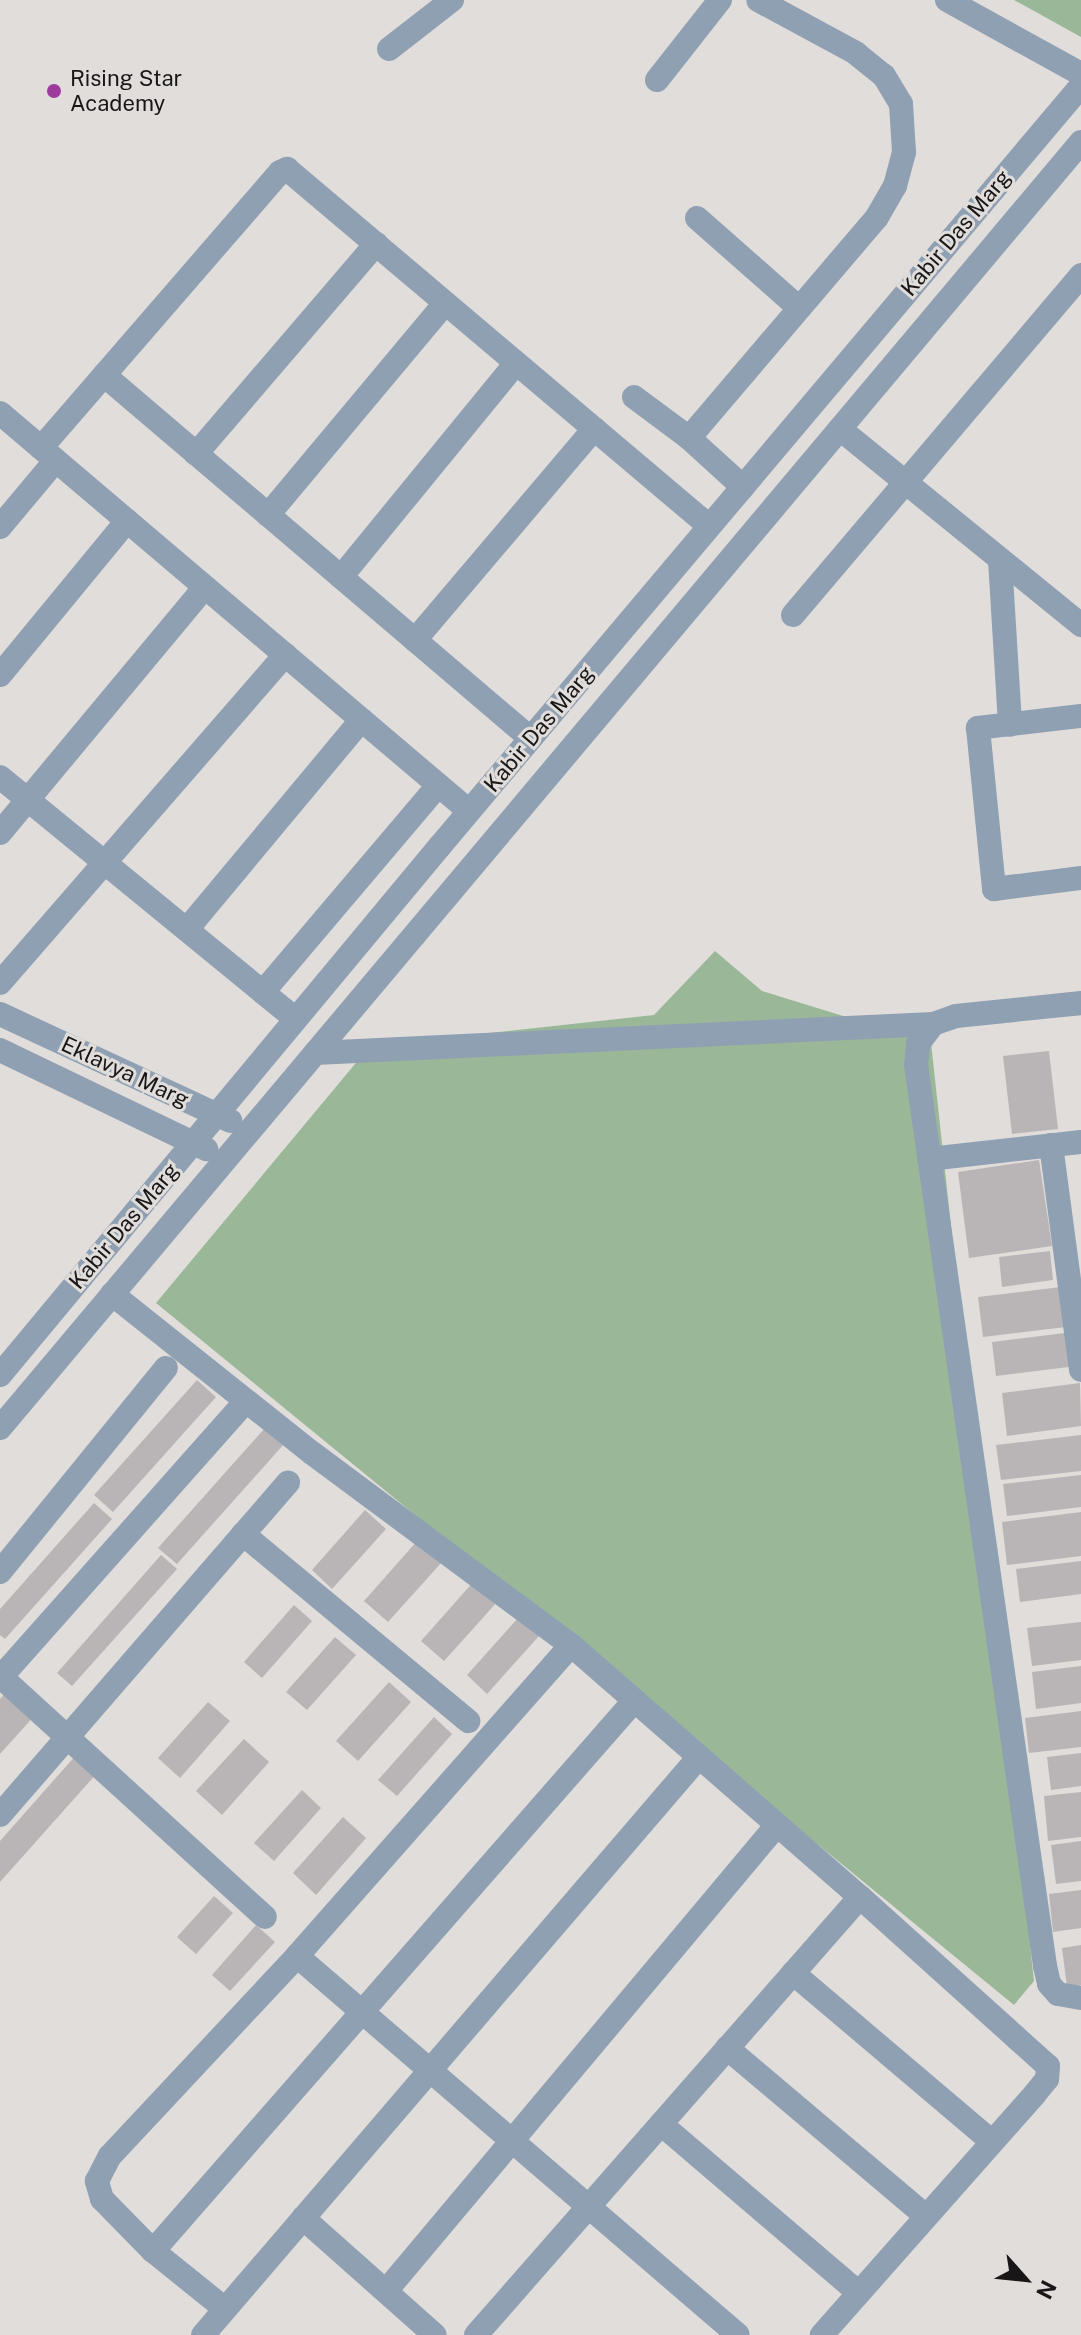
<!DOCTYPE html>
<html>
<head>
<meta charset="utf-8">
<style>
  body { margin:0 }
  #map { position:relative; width:1081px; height:2335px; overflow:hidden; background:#e1dddb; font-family:"Public Sans",sans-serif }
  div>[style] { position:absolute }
  .green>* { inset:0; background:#9ab898 }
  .building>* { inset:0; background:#b9b5b7 }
  .minor>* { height:24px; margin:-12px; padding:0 12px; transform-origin:12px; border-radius:12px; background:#90a0b3 }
  .dots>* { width:22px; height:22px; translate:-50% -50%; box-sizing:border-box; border:4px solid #e1dddb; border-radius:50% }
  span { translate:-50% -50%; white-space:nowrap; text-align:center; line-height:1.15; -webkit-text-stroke:6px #e1dddb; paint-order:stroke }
  .poi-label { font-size:22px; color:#181616 }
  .left { translate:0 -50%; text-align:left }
  .street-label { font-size:22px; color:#181616 }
  .north { position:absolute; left:985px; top:2239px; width:80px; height:80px; -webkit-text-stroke:6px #e1dddb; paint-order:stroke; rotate:117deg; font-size:22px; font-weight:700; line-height:32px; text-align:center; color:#181616 }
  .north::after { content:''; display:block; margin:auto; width:28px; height:36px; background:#181616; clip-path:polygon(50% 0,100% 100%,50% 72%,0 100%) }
</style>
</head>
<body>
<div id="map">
  <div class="green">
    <i style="clip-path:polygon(1014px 0,1081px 0,1081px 37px)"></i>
    <i style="clip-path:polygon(715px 951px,762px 991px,931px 1043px,1034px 1981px,1014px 2005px,156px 1303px,370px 1046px,654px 1015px)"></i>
  </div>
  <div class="building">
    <i style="clip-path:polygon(1049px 1051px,1058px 1129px,1012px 1134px,1003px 1056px)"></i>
    <i style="clip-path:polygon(1039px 1160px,1052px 1246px,969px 1258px,958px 1172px)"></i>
    <i style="clip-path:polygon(1050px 1251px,1053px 1280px,1002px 1287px,999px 1257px)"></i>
    <i style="clip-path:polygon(1061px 1287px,1066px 1327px,983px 1337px,978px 1297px)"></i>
    <i style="clip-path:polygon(1073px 1332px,1077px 1366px,996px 1376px,992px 1342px)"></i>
    <i style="clip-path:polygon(197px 1380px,216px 1397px,113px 1512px,94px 1495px)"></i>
    <i style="clip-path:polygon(1080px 1383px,1081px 1426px,1007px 1436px,1002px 1393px)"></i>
    <i style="clip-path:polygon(265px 1428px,284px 1444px,177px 1564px,158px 1548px)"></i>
    <i style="clip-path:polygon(1081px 1435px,1081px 1471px,1001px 1480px,996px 1445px)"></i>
    <i style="clip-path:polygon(1081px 1475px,1081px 1507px,1007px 1516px,1003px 1484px)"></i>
    <i style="clip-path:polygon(94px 1503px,112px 1519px,5px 1639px,0 1635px,0 1609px)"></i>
    <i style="clip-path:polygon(365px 1510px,386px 1529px,332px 1589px,312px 1570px)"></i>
    <i style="clip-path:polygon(1081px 1512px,1081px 1556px,1007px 1565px,1002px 1522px)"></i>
    <i style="clip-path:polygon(418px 1540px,442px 1562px,388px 1622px,364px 1601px)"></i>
    <i style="clip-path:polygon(161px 1555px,177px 1569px,72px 1686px,57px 1673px)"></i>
    <i style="clip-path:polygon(1081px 1561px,1081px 1594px,1020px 1602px,1016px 1569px)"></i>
    <i style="clip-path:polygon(475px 1580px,498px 1601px,444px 1661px,421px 1641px)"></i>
    <i style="clip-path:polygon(294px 1605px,312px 1621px,262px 1678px,244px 1662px)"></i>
    <i style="clip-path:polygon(519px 1617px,539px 1636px,487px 1694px,467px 1675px)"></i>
    <i style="clip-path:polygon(1081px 1622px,1081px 1660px,1032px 1666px,1027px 1628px)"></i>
    <i style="clip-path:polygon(335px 1637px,356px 1655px,307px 1710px,286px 1692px)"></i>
    <i style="clip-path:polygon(1081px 1666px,1081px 1703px,1036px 1709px,1032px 1672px)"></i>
    <i style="clip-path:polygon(389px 1682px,411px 1702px,358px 1761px,336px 1741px)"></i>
    <i style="clip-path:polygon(8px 1690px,36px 1714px,0 1754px,0 1699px)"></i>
    <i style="clip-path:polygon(208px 1702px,230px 1721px,180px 1778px,158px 1758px)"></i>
    <i style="clip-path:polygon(1081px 1711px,1081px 1747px,1029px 1753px,1025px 1718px)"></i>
    <i style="clip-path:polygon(434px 1717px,452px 1734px,397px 1796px,378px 1780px)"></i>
    <i style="clip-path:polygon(244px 1739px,269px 1762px,222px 1815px,196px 1791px)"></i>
    <i style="clip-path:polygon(1081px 1753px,1081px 1786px,1051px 1790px,1047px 1757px)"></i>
    <i style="clip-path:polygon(77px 1754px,98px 1772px,0 1882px,0 1841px)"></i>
    <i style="clip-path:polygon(302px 1790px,321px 1808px,274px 1861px,254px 1843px)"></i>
    <i style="clip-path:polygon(1081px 1792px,1081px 1837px,1048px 1841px,1044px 1796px)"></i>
    <i style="clip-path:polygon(343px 1817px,366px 1838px,316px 1895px,293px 1873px)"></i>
    <i style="clip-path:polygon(1081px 1841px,1081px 1881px,1056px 1884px,1051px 1845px)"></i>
    <i style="clip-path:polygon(1081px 1890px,1081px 1928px,1053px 1932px,1049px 1894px)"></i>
    <i style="clip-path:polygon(214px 1896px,233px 1913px,196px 1954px,177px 1937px)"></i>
    <i style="clip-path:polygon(256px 1925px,275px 1942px,230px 1991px,212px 1975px)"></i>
    <i style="clip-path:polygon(1081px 1945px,1081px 1985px,1067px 1987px,1062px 1948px)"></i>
  </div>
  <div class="minor">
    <i style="left:947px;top:0;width:153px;rotate:28.9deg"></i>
    <i style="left:389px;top:49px;width:80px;rotate:-37.9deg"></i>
    <i style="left:657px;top:80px;width:102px;rotate:-51.8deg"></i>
    <i style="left:697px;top:218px;width:136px;rotate:41.4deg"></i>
    <i style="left:104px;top:375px;width:560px;rotate:40.43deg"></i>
    <i style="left:634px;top:397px;width:69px;rotate:36.7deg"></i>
    <i style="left:0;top:413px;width:615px;rotate:40.32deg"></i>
    <i style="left:840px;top:429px;width:311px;rotate:39.1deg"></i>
    <i style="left:41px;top:448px;width:365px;rotate:-49.1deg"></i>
    <i style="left:280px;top:172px;width:8px;rotate:-23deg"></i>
    <i style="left:287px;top:169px;width:553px;rotate:40.23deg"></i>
    <i style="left:196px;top:454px;width:277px;rotate:-49.4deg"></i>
    <i style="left:743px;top:487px;width:73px;rotate:-137.8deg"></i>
    <i style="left:689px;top:438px;width:290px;rotate:-49.6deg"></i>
    <i style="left:877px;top:217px;width:36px;rotate:-60deg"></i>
    <i style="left:895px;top:186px;width:35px;rotate:-75deg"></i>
    <i style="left:904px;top:152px;width:48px;rotate:-93.6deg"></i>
    <i style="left:901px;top:104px;width:33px;rotate:-121deg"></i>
    <i style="left:884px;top:76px;width:36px;rotate:-141deg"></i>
    <i style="left:856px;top:53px;width:111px;rotate:-151.6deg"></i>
    <i style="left:268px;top:515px;width:276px;rotate:-50.1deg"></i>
    <i style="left:0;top:527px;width:87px;rotate:-50.1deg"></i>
    <i style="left:1000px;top:560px;width:165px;rotate:86.5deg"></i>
    <i style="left:341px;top:577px;width:276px;rotate:-50.7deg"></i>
    <i style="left:793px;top:615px;width:446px;rotate:-49.7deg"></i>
    <i style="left:415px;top:640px;width:277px;rotate:-49.7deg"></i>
    <i style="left:0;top:675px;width:200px;rotate:-50.5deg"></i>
    <i style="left:1081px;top:716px;width:104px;rotate:173.4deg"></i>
    <i style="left:978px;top:728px;width:162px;rotate:84.3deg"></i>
    <i style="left:994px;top:889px;width:88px;rotate:-7.2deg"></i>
    <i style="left:0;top:777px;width:382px;rotate:39.3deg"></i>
    <i style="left:0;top:833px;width:320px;rotate:-50.2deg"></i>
    <i style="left:188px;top:928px;width:271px;rotate:-50.2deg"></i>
    <i style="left:0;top:983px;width:435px;rotate:-49deg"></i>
    <i style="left:263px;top:992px;width:270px;rotate:-49.7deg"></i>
    <i style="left:0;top:1014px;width:254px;rotate:24.9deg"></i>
    <i style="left:933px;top:1024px;width:25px;rotate:127deg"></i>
    <i style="left:918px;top:1044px;width:21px;rotate:95deg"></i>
    <i style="left:916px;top:1065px;width:910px;rotate:81.85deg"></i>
    <i style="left:1045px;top:1966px;width:18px;rotate:77deg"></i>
    <i style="left:1049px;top:1984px;width:13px;rotate:48deg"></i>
    <i style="left:1058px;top:1994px;width:23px;rotate:10deg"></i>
    <i style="left:0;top:1050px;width:229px;rotate:25.7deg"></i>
    <i style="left:315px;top:1053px;width:619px;rotate:-2.69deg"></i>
    <i style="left:933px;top:1024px;width:24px;rotate:-19deg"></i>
    <i style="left:956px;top:1016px;width:126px;rotate:-5.9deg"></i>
    <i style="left:1051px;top:1145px;width:227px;rotate:82.4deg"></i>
    <i style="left:929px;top:1159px;width:153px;rotate:-6.4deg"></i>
    <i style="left:112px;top:1294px;width:256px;rotate:38.5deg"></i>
    <i style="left:312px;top:1453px;width:322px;rotate:36.6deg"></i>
    <i style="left:571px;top:1645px;width:383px;rotate:41.1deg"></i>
    <i style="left:860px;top:1897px;width:253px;rotate:42deg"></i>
    <i style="left:1048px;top:2066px;width:13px;rotate:94deg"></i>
    <i style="left:1047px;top:2079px;width:19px;rotate:129deg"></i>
    <i style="left:1035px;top:2094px;width:322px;rotate:131.5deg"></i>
    <i style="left:0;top:1375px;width:688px;rotate:-50.25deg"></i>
    <i style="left:440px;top:846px;width:994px;rotate:-49.86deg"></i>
    <i style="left:0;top:1428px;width:1680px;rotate:-49.95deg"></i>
    <i style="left:243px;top:1534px;width:293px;rotate:39.7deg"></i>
    <i style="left:0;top:1572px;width:263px;rotate:-50.9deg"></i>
    <i style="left:0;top:1676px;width:358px;rotate:42.3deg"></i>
    <i style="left:1px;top:1677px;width:369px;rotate:-48.4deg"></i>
    <i style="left:0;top:1815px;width:440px;rotate:-49.1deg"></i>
    <i style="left:297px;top:1956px;width:581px;rotate:40.68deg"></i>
    <i style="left:793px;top:1973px;width:260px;rotate:40.3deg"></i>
    <i style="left:727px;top:2048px;width:260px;rotate:40.2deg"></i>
    <i style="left:661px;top:2124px;width:260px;rotate:40.5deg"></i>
    <i style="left:303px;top:2218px;width:176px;rotate:41.6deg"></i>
    <i style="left:153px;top:2251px;width:731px;rotate:-48.83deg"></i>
    <i style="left:386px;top:2291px;width:608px;rotate:-50deg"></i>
    <i style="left:225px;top:2309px;width:92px;rotate:-141.1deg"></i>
    <i style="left:153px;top:2251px;width:73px;rotate:-134.4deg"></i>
    <i style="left:102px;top:2199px;width:19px;rotate:-106deg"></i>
    <i style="left:97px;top:2181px;width:28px;rotate:-63deg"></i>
    <i style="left:110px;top:2156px;width:274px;rotate:-46.9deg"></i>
    <i style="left:297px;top:1956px;width:414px;rotate:-48.6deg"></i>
    <i style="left:203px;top:2335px;width:762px;rotate:-49.37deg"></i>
    <i style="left:476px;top:2335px;width:582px;rotate:-48.76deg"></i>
  </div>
  <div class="dots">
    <i style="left:54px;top:91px;background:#9e399d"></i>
  </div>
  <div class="poi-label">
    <span class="left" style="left:70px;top:91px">Rising Star<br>Academy</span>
  </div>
  <div class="street-label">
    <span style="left:956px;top:233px;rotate:-50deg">Kabir Das Marg</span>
    <span style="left:539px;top:729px;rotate:-50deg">Kabir Das Marg</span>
    <span style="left:125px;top:1072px;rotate:25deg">Eklavya Marg</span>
    <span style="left:124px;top:1226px;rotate:-50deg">Kabir Das Marg</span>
  </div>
  <div class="north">N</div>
</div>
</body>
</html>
